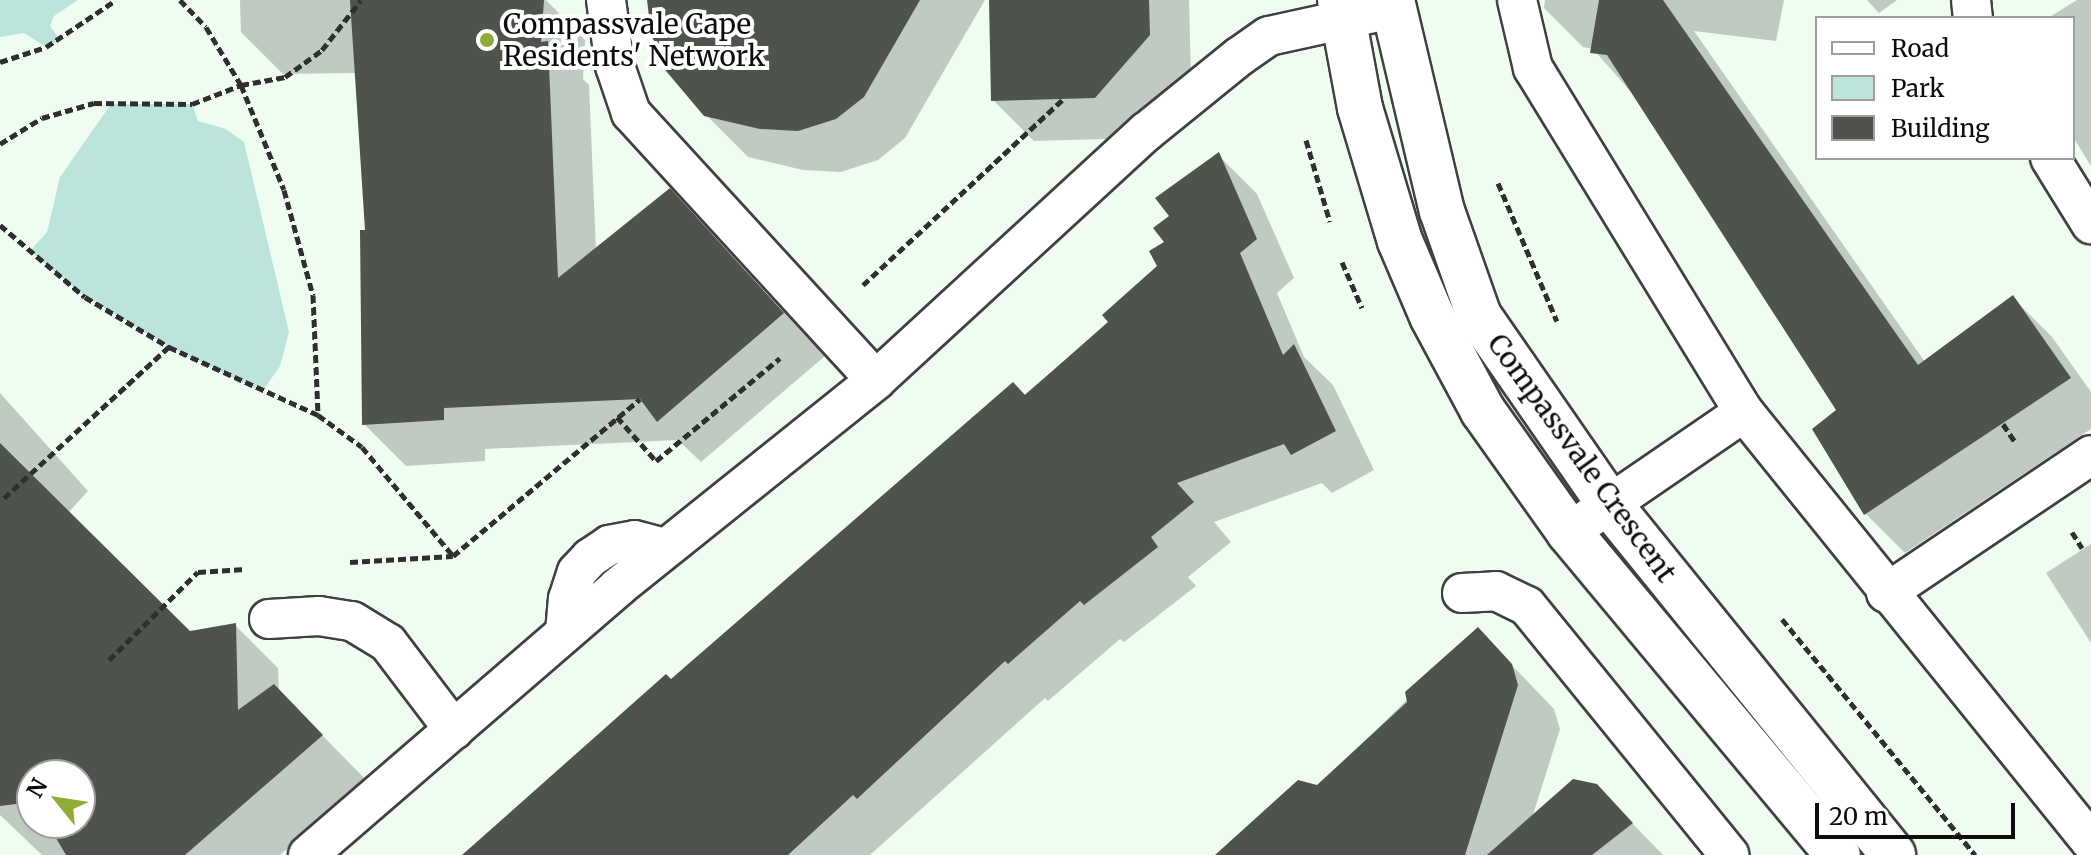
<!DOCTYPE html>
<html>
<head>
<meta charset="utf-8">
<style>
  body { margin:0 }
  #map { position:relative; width:2091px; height:855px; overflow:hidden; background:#effdf0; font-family:Merriweather,serif }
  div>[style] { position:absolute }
  .green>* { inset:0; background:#bce4db }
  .shadow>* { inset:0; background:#0003 }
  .building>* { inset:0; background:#4e544b }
  .path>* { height:5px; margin-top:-2.5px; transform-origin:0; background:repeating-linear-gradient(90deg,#2f2f2f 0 8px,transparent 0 12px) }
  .roads { filter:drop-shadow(2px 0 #404040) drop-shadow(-2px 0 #404040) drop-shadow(0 2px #404040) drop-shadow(0 -2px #404040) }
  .lane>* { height:38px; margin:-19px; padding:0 19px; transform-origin:19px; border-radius:19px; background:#fff }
  .street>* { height:44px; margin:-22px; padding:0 22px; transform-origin:22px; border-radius:22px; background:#fff }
  .dots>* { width:22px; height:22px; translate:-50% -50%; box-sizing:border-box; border:4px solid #fff; border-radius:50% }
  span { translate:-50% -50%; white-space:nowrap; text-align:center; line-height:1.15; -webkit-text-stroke:8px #fff; paint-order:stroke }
  .poi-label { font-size:28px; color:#0d0d0d }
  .left { translate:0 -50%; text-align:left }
  .street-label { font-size:28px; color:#0d0d0d }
  .legend { position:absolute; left:1815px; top:16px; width:260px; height:144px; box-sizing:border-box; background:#fff; border:2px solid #9e9e9e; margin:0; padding:10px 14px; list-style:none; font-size:24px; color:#0d0d0d }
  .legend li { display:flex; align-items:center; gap:16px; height:40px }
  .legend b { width:40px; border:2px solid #9e9e9e }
  .north { position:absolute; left:16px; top:759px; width:80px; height:80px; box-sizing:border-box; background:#fff; border:2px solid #9e9e9e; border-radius:50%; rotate:300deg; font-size:22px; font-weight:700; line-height:32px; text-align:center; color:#0d0d0d }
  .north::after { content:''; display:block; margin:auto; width:28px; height:36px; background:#8fad35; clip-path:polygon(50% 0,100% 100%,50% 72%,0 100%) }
  .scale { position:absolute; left:1815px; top:803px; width:200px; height:36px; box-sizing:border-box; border:4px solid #0d0d0d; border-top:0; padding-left:10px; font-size:24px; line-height:28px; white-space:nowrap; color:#0d0d0d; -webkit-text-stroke:6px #fff; paint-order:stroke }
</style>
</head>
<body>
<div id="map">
  <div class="green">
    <i style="clip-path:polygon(0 0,78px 0,54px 16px,50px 26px,60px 40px,46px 47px,24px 33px,0 37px)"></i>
    <i style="clip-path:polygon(111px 104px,192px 104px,198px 121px,226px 129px,244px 142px,289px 332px,280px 366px,262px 392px,169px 347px,80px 293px,30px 251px,47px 232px,60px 177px)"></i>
  </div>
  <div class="shadow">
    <i style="clip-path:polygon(240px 0,546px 0,585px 40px,583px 79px,589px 85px,596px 250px,669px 190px,825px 356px,701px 462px,678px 440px,485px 449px,485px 461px,406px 466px,364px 424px,367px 232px,357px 73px,283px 74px,241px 32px)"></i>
    <i style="clip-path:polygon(652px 0,985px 0,905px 138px,878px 160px,841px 172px,803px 170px,748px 157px,706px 115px)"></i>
    <i style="clip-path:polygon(991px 0,1189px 0,1191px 77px,1137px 138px,1034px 141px,993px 100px)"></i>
    <i style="clip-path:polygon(1545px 0,1784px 0,1776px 41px,1694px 31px,1925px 362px,2013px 298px,2052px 337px,2091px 392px,2091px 429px,1905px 553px,1866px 514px,1814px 430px,1838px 410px,1631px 92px,1593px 49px,1583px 47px,1544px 8px)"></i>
    <i style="clip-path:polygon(1867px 0,1897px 0,1879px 13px)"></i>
    <i style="clip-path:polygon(2077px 0,2091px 0,2091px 166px,2073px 137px,2073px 18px,2048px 18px)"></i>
    <i style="clip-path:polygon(1218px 155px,1257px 194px,1294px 278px,1277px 293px,1304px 357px,1333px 385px,1374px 470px,1332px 493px,1322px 483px,1214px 522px,1231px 542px,1188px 577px,1196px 586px,1124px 642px,1120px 639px,1048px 701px,1045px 698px,870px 855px,466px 855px,1111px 323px,1159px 267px,1172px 217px)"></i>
    <i style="clip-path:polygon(evenodd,0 393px,88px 491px,68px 513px,189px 633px,235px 625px,278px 668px,279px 691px,365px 779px,280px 855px,42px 855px,0 815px,0 393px,32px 775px,80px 775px,80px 823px,32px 823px,32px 775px)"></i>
    <i style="clip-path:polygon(2091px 544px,2091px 643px,2046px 573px)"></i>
    <i style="clip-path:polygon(1478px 630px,1554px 709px,1560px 729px,1532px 818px,1596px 786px,1663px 855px,1218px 855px,1318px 787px)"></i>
  </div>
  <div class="building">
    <i style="clip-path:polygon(350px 0,544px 0,541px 42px,548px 41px,558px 278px,670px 188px,784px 313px,657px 422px,640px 399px,444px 408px,444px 420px,362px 425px,360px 230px,365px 230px)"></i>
    <i style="clip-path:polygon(647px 0,920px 0,864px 97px,836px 119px,798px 131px,760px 129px,704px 116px,666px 71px,652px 41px)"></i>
    <i style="clip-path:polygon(989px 0,1149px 0,1150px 35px,1095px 98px,991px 101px)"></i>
    <i style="clip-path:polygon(1599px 0,1663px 0,1918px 365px,2013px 295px,2071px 378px,1864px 515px,1812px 429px,1836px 410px,1607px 55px,1590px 53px)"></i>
    <i style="clip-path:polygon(1219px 152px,1257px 239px,1240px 253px,1283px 355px,1294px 344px,1336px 431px,1291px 455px,1284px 444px,1177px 483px,1194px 502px,1151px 537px,1158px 547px,1084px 605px,1080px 601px,1008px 664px,1005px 661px,857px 799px,853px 795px,788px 855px,462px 855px,666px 674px,671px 679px,1013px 382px,1025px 395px,1108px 322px,1102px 315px,1157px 266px,1149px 251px,1164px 242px,1153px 228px,1169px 216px,1155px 198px)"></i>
    <i style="clip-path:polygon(0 443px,190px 631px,236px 623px,238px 710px,274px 684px,323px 735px,185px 855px,66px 855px,47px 823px,80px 823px,80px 775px,32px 775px,32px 802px,0 806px)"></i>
    <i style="clip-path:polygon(1478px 627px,1512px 664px,1518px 685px,1465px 855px,1215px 855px,1298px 780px,1317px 785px,1407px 702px,1405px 692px)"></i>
    <i style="clip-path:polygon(1573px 779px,1597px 784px,1633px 823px,1592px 855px,1487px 855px)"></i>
  </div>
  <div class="path">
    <i style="left:180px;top:0;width:37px;rotate:46deg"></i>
    <i style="left:206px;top:27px;width:68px;rotate:58.9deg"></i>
    <i style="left:241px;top:85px;width:113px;rotate:67.7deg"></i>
    <i style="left:284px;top:190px;width:109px;rotate:74.6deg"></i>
    <i style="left:313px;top:295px;width:119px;rotate:87.6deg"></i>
    <i style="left:0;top:62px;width:48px;rotate:-18.1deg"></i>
    <i style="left:46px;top:47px;width:84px;rotate:-33.9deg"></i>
    <i style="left:1306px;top:140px;width:85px;rotate:73.7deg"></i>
    <i style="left:0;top:144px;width:49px;rotate:-31.8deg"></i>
    <i style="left:42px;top:118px;width:54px;rotate:-16.1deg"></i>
    <i style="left:94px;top:103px;width:98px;rotate:0.6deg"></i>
    <i style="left:192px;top:104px;width:53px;rotate:-21.2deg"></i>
    <i style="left:241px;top:85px;width:45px;rotate:-10.3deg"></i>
    <i style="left:285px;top:77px;width:46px;rotate:-36.1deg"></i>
    <i style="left:322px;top:50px;width:63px;rotate:-52deg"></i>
    <i style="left:1498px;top:183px;width:150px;rotate:66.9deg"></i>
    <i style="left:0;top:225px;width:111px;rotate:40.3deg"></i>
    <i style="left:85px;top:297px;width:98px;rotate:30.8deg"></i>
    <i style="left:169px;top:347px;width:164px;rotate:24.5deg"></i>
    <i style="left:318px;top:415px;width:54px;rotate:36deg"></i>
    <i style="left:362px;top:447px;width:142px;rotate:50.1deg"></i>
    <i style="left:1342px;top:262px;width:50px;rotate:66.5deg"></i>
    <i style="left:863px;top:285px;width:275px;rotate:-42.9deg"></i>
    <i style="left:617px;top:417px;width:59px;rotate:48.4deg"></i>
    <i style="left:656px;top:461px;width:161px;rotate:-39.7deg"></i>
    <i style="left:2003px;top:424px;width:22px;rotate:56deg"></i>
    <i style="left:4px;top:498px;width:224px;rotate:-42.5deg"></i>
    <i style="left:2072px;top:532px;width:19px;rotate:58deg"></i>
    <i style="left:350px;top:562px;width:103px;rotate:-3.3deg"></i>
    <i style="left:453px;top:556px;width:244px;rotate:-40deg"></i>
    <i style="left:1782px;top:619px;width:305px;rotate:50.7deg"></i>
    <i style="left:109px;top:660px;width:125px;rotate:-44.7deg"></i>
    <i style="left:198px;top:572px;width:47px;rotate:-3.7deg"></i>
  </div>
  <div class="roads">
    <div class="lane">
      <i style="left:606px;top:0;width:67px;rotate:82.2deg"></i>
      <i style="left:615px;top:66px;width:50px;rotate:71.2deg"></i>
      <i style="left:631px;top:113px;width:362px;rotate:47.5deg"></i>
      <i style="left:1517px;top:0;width:70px;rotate:76.8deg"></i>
      <i style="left:1533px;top:68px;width:404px;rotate:58.5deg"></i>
      <i style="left:1744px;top:412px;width:553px;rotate:51.1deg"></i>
      <i style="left:1971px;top:0;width:18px;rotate:84deg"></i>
      <i style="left:2050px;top:158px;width:78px;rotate:58.2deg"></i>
      <i style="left:1569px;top:532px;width:212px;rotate:-34.4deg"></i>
      <i style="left:1462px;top:593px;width:34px;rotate:-3deg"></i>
      <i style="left:1496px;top:591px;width:34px;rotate:26deg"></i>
      <i style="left:1527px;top:606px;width:321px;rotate:50.9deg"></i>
      <i style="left:1886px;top:593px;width:247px;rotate:-33.9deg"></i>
      <i style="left:269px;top:619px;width:50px;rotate:-3.4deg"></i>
      <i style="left:319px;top:616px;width:33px;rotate:9deg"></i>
      <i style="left:352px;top:621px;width:42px;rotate:31.4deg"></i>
      <i style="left:388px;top:643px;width:109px;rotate:52.8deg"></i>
      <i style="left:565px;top:632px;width:33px;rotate:-85deg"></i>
      <i style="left:568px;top:599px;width:28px;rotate:-72deg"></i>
      <i style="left:577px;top:572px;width:19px;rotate:-47deg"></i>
      <i style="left:590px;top:558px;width:23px;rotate:-34deg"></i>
      <i style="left:609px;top:545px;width:26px;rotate:-11deg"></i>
      <i style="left:635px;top:540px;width:31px;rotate:15deg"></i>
      <i style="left:308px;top:855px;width:410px;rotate:-40.8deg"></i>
      <i style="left:618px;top:587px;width:331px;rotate:-38.7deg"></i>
      <i style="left:876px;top:380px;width:367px;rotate:-42.6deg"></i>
      <i style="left:1146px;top:132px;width:121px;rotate:-39deg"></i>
      <i style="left:1240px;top:56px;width:35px;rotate:-35deg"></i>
      <i style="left:1269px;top:36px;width:126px;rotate:-12.4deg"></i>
    </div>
    <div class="street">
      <i style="left:1340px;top:0;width:110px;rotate:79.5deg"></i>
      <i style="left:1360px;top:108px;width:139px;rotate:73.3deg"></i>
      <i style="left:1400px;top:241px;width:82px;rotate:66.9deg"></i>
      <i style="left:1432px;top:316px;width:108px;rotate:61.8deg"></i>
      <i style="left:1483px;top:411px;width:148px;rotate:54.6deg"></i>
      <i style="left:1569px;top:532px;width:420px;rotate:50.2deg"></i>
      <i style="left:1392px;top:0;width:217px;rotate:76.7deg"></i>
      <i style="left:1442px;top:211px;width:111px;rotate:70.6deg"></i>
      <i style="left:1479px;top:316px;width:230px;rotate:55.3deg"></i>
      <i style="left:1610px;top:505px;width:450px;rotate:51deg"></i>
    </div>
  </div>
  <div class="dots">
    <i style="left:487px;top:40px;background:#8fad35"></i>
  </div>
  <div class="poi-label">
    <span class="left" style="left:503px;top:40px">Compassvale Cape<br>Residents' Network</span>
  </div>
  <div class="street-label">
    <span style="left:1582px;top:458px;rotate:54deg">Compassvale Crescent</span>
  </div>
  <ul class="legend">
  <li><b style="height:10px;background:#fff"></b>Road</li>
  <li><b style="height:22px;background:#bce4db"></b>Park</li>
  <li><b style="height:22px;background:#4e544b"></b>Building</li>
  </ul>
  <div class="north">N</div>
  <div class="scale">20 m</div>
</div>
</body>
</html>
